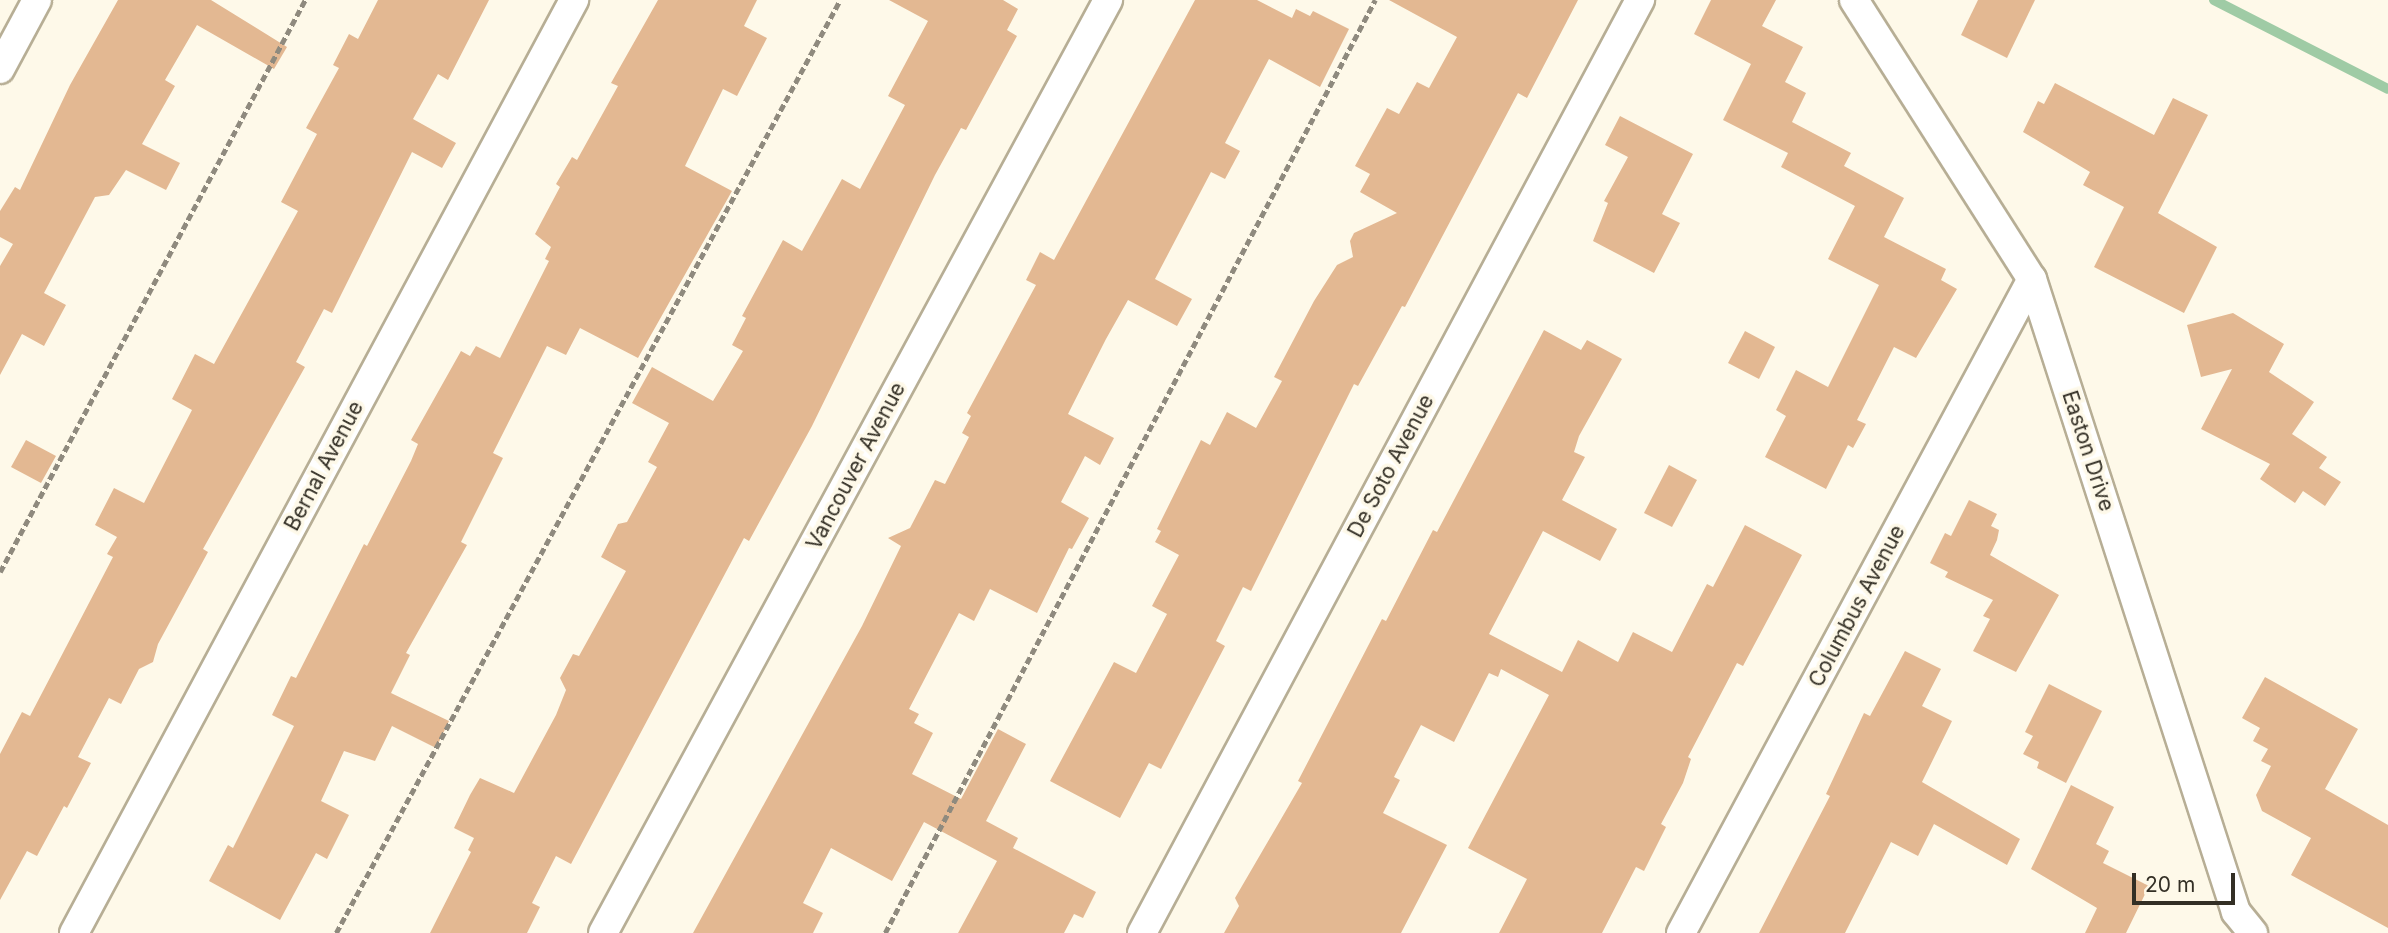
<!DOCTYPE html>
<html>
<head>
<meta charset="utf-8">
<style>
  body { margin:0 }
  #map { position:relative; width:2388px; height:933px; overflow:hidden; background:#fef9e9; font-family:Inter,sans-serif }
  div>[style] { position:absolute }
  .stream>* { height:10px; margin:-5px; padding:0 5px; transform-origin:5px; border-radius:5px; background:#9fcba5 }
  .building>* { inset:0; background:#e3b892 }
  .path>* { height:4.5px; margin-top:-2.25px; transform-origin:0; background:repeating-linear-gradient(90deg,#8f8a7e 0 7px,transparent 0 10.5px) }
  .roads { filter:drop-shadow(2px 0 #b7ae95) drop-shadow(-2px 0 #b7ae95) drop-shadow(0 2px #b7ae95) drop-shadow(0 -2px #b7ae95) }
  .minor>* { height:28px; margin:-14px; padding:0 14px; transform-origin:14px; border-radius:14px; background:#fff }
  span { translate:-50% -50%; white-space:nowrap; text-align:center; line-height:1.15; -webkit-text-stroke:7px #fef9e9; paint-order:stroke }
  .street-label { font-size:21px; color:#332f25 }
  .scale { position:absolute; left:2132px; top:873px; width:103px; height:32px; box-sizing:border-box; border:4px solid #332f25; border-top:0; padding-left:9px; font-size:21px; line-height:24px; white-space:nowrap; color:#332f25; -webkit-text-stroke:5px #fef9e9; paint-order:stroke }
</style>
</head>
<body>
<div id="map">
  <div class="stream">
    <i style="left:2214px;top:0;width:195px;rotate:27.1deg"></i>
  </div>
  <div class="building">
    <i style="clip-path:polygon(118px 0,211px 0,287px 47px,274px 69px,197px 25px,165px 80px,175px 86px,142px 144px,180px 163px,166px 190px,126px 170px,109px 195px,95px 197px,44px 293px,66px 305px,44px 346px,22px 334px,0 375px,0 266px,13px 244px,0 237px,0 211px,15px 187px,20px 190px,70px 85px)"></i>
    <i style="clip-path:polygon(378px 0,489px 0,448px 80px,438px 74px,413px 119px,456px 143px,442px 168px,412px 152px,332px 313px,324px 309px,296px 362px,305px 367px,203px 549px,208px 552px,158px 644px,153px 662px,139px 669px,121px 704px,109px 698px,78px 757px,91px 763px,67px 808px,64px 806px,37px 856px,27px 851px,0 900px,0 754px,22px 712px,30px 716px,113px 557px,107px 554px,117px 537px,95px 525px,114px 488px,144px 503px,192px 410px,172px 399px,195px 354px,214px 364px,298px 211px,281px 202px,317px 134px,306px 128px,339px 68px,333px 65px,349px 34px,358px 39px)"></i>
    <i style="clip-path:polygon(658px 0,757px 0,744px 26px,767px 38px,737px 96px,723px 89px,685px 166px,732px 191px,638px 358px,580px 328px,566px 355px,547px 346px,493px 453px,503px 458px,461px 542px,467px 545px,406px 653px,410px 655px,391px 693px,449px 721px,436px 748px,392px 726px,375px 761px,344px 751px,321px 801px,349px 815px,327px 859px,316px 853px,280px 920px,209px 881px,228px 845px,233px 848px,294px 726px,272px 715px,291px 676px,296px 678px,364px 544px,367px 546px,411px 461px,418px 444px,411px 440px,461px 351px,470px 356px,476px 346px,500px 358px,549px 261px,545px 259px,551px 247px,535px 234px,560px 187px,556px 184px,572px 157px,577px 160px,618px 86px,611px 83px)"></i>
    <i style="clip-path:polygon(889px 0,1003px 0,1018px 9px,1007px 30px,1017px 36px,966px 130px,961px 128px,935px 175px,812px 426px,749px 541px,744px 538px,571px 864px,556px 856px,532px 903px,540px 907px,527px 933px,430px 933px,471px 852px,468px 850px,474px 838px,454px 828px,470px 795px,480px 778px,514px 793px,556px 715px,566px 690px,560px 678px,573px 654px,579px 656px,626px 571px,601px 557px,618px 524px,627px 522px,657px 467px,648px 462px,669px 423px,632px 403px,652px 367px,713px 401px,743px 351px,732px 345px,746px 318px,742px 316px,783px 240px,802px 251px,842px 179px,860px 189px,905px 105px,888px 96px,928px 21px)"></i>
    <i style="clip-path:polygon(1195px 0,1257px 0,1292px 18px,1296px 9px,1310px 16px,1313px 11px,1349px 29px,1320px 87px,1269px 59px,1225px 143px,1240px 151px,1225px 179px,1211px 172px,1155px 279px,1192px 299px,1177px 326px,1128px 300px,1106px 339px,1068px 414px,1114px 438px,1100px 465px,1085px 456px,1061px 502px,1089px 518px,1072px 549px,1069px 548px,1037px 613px,990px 589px,974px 621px,959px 613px,909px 709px,919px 714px,914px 723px,933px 733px,912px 774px,961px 799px,998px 729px,1026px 744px,986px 821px,1018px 838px,1013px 848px,1096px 892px,1083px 918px,1074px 914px,1064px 933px,958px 933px,997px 861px,924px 822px,892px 881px,831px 848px,803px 903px,823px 913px,813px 933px,693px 933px,862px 626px,901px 546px,888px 538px,910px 528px,935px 480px,945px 484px,969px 437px,962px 433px,971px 416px,967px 413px,1036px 285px,1026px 280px,1040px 252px,1054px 260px)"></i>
    <i style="clip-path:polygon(1389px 0,1578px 0,1527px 98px,1518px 93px,1405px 307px,1402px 306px,1358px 386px,1354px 384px,1251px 591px,1243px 587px,1216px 641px,1225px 646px,1161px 769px,1149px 763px,1120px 818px,1050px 781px,1114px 662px,1136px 673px,1167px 614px,1152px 606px,1179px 555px,1155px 542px,1161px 531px,1157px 529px,1201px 440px,1210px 445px,1227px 412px,1256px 428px,1282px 381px,1274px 377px,1314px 301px,1337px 265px,1353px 257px,1350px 241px,1354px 233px,1397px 213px,1360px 192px,1370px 174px,1355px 166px,1387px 108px,1399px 114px,1417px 82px,1429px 88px,1457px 37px)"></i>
    <i style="clip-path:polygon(1711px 0,1776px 0,1762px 26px,1803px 47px,1785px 82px,1806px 93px,1792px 122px,1851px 153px,1844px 166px,1904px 198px,1884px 237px,1946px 269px,1941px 280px,1957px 289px,1916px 358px,1894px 347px,1857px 420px,1866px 424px,1853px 448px,1848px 445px,1826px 489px,1765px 457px,1786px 416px,1776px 410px,1796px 370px,1828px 387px,1879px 285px,1828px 259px,1855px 206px,1781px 167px,1788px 153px,1723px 120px,1751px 64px,1694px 34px)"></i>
    <i style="clip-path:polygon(1978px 0,2035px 0,2007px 58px,1961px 35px)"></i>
    <i style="clip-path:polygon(2055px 83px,2154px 135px,2173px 98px,2208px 115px,2158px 213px,2217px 247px,2184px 313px,2094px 267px,2124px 207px,2083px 185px,2090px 172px,2023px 132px,2038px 101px,2044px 104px)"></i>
    <i style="clip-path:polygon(1620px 116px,1693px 154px,1662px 214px,1680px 223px,1654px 273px,1593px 241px,1608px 203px,1604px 201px,1628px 157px,1605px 145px)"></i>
    <i style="clip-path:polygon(2233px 313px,2284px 344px,2269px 372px,2314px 402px,2292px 434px,2327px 457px,2319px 468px,2341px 482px,2325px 506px,2303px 491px,2295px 503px,2260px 479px,2270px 464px,2201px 429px,2232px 369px,2201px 377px,2187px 325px)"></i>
    <i style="clip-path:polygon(1544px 330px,1581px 350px,1587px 340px,1622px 359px,1579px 436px,1574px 452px,1585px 457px,1562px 500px,1617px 529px,1600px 561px,1543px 531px,1489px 634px,1562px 672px,1578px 640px,1618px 662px,1633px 632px,1672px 652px,1707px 584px,1713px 587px,1745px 525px,1802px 555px,1743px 666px,1737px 663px,1688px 757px,1691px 759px,1683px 783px,1661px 824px,1666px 827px,1644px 871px,1636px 867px,1602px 933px,1499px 933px,1527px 879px,1468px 848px,1549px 695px,1501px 669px,1498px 677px,1489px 673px,1454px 742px,1421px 725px,1394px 777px,1400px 780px,1383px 813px,1447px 845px,1401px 933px,1224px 933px,1239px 906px,1235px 898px,1302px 783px,1298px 781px,1382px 619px,1386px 621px,1433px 530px,1437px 532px)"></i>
    <i style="clip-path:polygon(1745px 331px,1775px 347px,1759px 379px,1728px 363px)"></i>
    <i style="clip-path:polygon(26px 440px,56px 456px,41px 483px,11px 467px)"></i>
    <i style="clip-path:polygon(1669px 465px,1697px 480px,1672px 527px,1644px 513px)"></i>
    <i style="clip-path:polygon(1969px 500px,1997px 514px,1991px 526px,1999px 530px,1997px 540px,1990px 555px,2059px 595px,2016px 672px,1973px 651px,1990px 619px,1983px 616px,1993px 600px,1945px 577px,1948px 572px,1930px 563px,1945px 533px,1951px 536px)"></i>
    <i style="clip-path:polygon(1905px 651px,1941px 669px,1922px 706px,1952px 721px,1922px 782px,2020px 839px,2007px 865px,1934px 824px,1918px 856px,1891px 842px,1845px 933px,1759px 933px,1830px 796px,1826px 794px,1864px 713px,1870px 716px)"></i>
    <i style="clip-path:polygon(2265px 677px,2358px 729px,2325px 789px,2388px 825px,2388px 928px,2291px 875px,2311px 838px,2262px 811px,2256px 795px,2271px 766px,2261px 761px,2268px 749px,2253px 741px,2260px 728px,2242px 718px)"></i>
    <i style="clip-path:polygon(2049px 684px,2102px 711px,2066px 783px,2037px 768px,2039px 762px,2023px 754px,2033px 736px,2025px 732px)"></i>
    <i style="clip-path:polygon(2071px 785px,2114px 807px,2096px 844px,2109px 851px,2103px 863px,2149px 886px,2126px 933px,2085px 933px,2097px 908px,2031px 869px)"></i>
  </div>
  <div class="path">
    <i style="left:0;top:572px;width:648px;rotate:-61.93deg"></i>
    <i style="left:336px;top:933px;width:1060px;rotate:-61.62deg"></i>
    <i style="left:885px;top:933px;width:1054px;rotate:-62.29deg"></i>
  </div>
  <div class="roads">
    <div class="minor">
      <i style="left:1854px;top:0;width:331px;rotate:57.5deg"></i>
      <i style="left:2032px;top:279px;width:665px;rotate:72.14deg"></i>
      <i style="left:2236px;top:912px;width:27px;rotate:51deg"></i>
      <i style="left:0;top:69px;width:78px;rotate:-61.8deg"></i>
      <i style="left:74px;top:933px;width:1059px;rotate:-61.81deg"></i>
      <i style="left:603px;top:933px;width:1061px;rotate:-61.57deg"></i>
      <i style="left:1142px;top:933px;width:1058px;rotate:-61.91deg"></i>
      <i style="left:1681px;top:933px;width:742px;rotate:-61.78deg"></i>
    </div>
  </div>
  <div class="street-label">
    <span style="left:2088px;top:451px;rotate:72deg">Easton Drive</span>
    <span style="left:324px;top:466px;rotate:-62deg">Bernal Avenue</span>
    <span style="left:856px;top:466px;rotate:-62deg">Vancouver Avenue</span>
    <span style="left:1391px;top:466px;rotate:-62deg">De Soto Avenue</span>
    <span style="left:1857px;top:606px;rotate:-62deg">Columbus Avenue</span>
  </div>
  <div class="scale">20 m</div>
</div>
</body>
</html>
